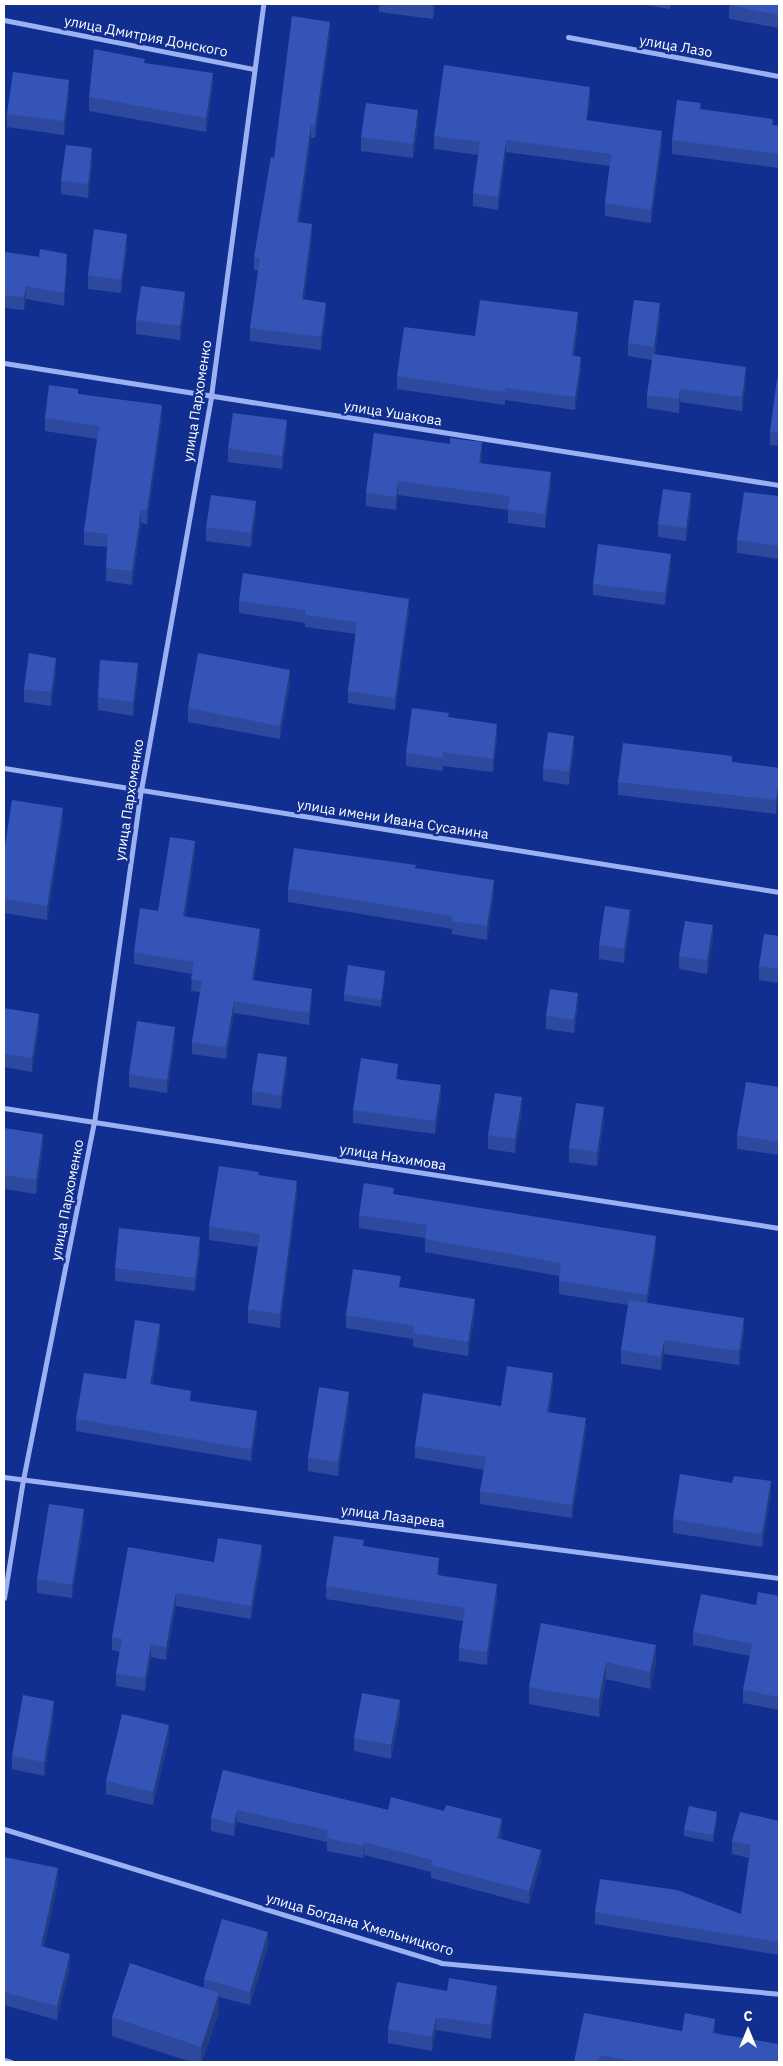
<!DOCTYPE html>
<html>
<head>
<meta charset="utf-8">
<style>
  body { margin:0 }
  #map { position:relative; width:783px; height:2066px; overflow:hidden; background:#112f90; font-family:"IBM Plex Sans",sans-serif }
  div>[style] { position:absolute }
  .street>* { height:5px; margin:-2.5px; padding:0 2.5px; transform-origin:2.5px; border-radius:2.5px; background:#9cb1f2 }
  .wall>* { inset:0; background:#2d499d }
  .shaded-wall>* { inset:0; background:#243c80 }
  .building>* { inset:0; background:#3455b7 }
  span { translate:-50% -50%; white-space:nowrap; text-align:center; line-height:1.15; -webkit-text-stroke:5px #112f90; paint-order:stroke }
  .street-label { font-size:14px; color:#fff }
  .frame { position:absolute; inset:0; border:5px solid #fff; pointer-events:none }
  .north { position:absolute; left:723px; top:2006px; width:50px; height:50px; -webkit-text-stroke:4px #112f90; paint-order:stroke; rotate:0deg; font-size:14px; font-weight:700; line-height:20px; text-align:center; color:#fff }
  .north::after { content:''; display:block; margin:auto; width:18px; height:22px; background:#fff; clip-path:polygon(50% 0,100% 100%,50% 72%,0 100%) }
</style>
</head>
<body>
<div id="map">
  <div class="street">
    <i style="left:4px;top:20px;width:255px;rotate:11.1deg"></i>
    <i style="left:568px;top:37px;width:215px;rotate:10.5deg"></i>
    <i style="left:4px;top:363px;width:785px;rotate:8.95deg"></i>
    <i style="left:4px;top:768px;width:785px;rotate:9.09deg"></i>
    <i style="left:4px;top:1108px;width:784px;rotate:8.8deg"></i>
    <i style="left:4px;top:1477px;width:782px;rotate:7.43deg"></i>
    <i style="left:4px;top:1598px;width:120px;rotate:-80.9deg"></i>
    <i style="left:23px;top:1480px;width:364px;rotate:-78.8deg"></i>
    <i style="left:94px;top:1123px;width:336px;rotate:-82deg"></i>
    <i style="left:141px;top:790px;width:400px;rotate:-79.9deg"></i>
    <i style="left:211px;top:396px;width:395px;rotate:-82.4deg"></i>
    <i style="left:4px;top:1829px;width:457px;rotate:17deg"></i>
    <i style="left:441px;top:1963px;width:339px;rotate:5.2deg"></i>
    <i style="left:4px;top:2060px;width:7px;rotate:16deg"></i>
  </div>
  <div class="wall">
    <i style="clip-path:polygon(379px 4px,435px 4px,433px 19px,379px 12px)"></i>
    <i style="clip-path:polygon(639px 4px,671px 4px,670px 9px)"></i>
    <i style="clip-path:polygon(729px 4px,779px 4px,779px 28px,729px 19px)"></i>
    <i style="clip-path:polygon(330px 35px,315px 138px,311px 138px,299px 222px,312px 237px,304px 300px,326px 316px,321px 350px,250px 341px,250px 328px,258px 271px,254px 270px,254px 257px,274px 158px)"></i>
    <i style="clip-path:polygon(145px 64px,213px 86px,206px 132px,89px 111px,89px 97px)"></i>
    <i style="clip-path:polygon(69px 94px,64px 135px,7px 127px,7px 114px)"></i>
    <i style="clip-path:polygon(590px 100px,587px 120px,662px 143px,651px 223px,605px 216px,605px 203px,610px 166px,506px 152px,498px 210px,473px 206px,473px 193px,478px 155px,434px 149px,434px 136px)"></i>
    <i style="clip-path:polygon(701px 110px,779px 126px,779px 168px,672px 154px,672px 140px)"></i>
    <i style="clip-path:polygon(418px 124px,413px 158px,361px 151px,361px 137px)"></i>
    <i style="clip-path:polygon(92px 162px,88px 198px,61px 194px,61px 181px)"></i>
    <i style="clip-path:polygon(127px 247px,121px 293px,88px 289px,88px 275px)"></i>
    <i style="clip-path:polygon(4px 252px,39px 257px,67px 267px,64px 306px,26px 299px,24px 310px,4px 308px)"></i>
    <i style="clip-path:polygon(185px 306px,180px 340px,136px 334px,136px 320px)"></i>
    <i style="clip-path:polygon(660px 317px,655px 355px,746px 380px,742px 411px,680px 402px,679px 413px,647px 408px,647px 395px,652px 360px,628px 356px,628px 343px)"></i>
    <i style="clip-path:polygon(578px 325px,574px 356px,581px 370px,575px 410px,505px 400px,505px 405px,397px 389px,397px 376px,475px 336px)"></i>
    <i style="clip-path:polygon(779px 380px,779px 446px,770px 445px,770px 432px)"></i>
    <i style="clip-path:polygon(78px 394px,162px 418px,147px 524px,141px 523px,132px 585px,106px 581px,107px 547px,84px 545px,84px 531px,97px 439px,45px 431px,45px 418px)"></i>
    <i style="clip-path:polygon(287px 433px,282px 469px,228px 462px,228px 448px)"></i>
    <i style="clip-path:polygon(374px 433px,482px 456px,481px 463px,551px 485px,545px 528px,508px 523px,508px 510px,398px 495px,396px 510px,366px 506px,366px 493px)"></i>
    <i style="clip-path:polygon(779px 496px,779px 559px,737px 553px,737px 540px)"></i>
    <i style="clip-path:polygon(691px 506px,686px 541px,658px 537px,658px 524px)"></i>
    <i style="clip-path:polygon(256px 514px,251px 547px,206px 541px,206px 527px)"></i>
    <i style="clip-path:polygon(671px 566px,665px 605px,593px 595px,593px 584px)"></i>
    <i style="clip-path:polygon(239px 601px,409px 612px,395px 710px,348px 703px,348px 691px,356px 634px,305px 627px,305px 623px,239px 613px)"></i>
    <i style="clip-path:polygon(56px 671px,51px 706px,24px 702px,24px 689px)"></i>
    <i style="clip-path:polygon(138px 676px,133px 716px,98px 710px,98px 697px)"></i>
    <i style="clip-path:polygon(290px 684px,280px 739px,188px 722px,188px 708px)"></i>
    <i style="clip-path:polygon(449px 717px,497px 738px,493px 772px,443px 766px,443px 771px,406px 766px,406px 753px)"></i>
    <i style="clip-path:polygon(574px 749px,569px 785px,543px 781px,543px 768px)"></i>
    <i style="clip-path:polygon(732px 762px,779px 768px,779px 792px,776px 814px,618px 795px,618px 782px)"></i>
    <i style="clip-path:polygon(63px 821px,47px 920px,4px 913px,4px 853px)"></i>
    <i style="clip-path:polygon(195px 853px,185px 917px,260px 941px,254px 980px,312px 1001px,309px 1025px,234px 1013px,226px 1059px,192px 1054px,192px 1042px,200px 992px,191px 991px,192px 974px,134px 964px,134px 952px,158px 911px)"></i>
    <i style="clip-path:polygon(416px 869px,494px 894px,487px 940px,452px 934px,452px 929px,288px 902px,288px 889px)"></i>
    <i style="clip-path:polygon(630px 923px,624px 963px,599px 959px,599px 945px)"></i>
    <i style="clip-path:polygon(779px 936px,779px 983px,759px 980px,759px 966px)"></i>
    <i style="clip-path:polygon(713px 939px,707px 974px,679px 969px,679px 956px)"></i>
    <i style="clip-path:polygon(385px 978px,381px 1007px,344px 1001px,344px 994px)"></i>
    <i style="clip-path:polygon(578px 1007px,574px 1033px,546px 1029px,546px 1015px)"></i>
    <i style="clip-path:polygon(4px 1008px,39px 1027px,32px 1072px,4px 1067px)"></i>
    <i style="clip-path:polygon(175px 1041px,167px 1093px,129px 1087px,129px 1074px)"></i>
    <i style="clip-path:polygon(287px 1070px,281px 1109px,252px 1105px,252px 1091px)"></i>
    <i style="clip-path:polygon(398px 1079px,441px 1099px,435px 1134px,353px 1123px,353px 1110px)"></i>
    <i style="clip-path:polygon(779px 1087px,779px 1155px,737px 1149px,737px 1135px)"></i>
    <i style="clip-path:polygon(522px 1111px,515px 1153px,488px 1149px,488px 1135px)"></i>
    <i style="clip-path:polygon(604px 1121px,597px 1166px,569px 1162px,569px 1148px)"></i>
    <i style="clip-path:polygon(4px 1128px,43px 1147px,36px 1194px,4px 1189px)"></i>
    <i style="clip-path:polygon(259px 1175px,297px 1195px,280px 1328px,248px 1323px,248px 1309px,258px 1247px,209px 1240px,209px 1226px)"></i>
    <i style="clip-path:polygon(394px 1194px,656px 1249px,647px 1303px,744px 1331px,739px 1365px,664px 1354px,661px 1370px,621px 1364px,621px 1350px,628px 1305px,559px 1294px,559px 1276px,425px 1252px,425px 1238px,359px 1228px,359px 1215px)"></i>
    <i style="clip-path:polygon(200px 1251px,195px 1291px,115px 1281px,115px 1268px)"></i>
    <i style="clip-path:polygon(401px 1287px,475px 1312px,468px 1356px,413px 1347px,413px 1339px,346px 1328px,346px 1315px)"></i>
    <i style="clip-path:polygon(160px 1336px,152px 1385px,191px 1401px,257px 1424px,251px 1461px,76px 1431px,76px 1419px,126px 1379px)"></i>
    <i style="clip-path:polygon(553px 1386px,549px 1412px,586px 1430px,572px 1518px,480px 1504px,480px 1491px,484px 1470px,415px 1458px,415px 1446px,501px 1406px)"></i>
    <i style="clip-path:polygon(349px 1406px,338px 1476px,308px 1471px,308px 1458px)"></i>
    <i style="clip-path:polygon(771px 1495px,762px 1547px,673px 1533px,673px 1519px)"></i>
    <i style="clip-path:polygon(84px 1522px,72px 1598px,37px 1593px,37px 1579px)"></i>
    <i style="clip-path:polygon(364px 1546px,439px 1571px,439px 1575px,497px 1598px,487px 1665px,459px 1661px,459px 1648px,463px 1621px,326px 1599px,326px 1586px)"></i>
    <i style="clip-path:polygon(262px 1558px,251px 1619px,176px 1606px,166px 1660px,151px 1657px,145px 1691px,116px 1686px,116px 1673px,120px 1652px,112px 1650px,112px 1637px,214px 1562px)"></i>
    <i style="clip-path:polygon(779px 1596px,779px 1710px,743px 1703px,743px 1690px,750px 1656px,693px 1645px,693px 1632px,756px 1605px)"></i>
    <i style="clip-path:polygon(541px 1623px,656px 1663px,650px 1689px,606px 1679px,599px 1717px,529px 1704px,529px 1687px)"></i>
    <i style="clip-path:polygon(400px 1713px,391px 1759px,354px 1751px,354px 1738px)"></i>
    <i style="clip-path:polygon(54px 1714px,44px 1776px,12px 1769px,12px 1756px)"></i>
    <i style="clip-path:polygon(169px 1739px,153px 1805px,106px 1794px,106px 1781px)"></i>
    <i style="clip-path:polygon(223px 1770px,388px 1810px,502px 1832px,500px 1839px,541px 1862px,529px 1904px,431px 1878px,431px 1872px,364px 1855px,363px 1858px,327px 1851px,327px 1842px,237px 1822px,234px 1836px,211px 1831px,211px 1818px)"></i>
    <i style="clip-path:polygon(717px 1819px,713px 1842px,684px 1836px,684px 1830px)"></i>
    <i style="clip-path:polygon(779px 1821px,779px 1955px,595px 1924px,595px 1912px,741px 1914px,749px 1858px,732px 1854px,732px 1841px)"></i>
    <i style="clip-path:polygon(4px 1857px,58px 1882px,44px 1947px,70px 1967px,57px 2020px,4px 2005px)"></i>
    <i style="clip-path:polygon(268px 1946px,250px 2005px,219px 1997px,219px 2012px,202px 2062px,191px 2062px,112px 2036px,112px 2017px,204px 1988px,204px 1979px)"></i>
    <i style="clip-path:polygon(497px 1999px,491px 2039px,436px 2030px,432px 2051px,388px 2043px,388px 2029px)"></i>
    <i style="clip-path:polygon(682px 2031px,715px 2033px,779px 2062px,574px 2062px)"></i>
  </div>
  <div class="shaded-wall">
    <i style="clip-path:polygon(433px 4px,435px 4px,433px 19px)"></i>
    <i style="clip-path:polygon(330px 22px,330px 35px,315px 138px,315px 125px)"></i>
    <i style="clip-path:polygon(213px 73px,213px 86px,206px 132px,206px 118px)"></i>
    <i style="clip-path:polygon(69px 80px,69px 94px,64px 135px,64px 121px)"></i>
    <i style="clip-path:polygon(590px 87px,590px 100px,586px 133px,586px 120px)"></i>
    <i style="clip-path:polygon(418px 110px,418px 124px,413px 158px,413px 144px)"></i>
    <i style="clip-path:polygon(311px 124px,311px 138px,297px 235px,297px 222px)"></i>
    <i style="clip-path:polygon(662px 131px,662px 143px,651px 223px,651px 210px)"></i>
    <i style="clip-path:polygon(506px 140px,506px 152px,498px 210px,498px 197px)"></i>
    <i style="clip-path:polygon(92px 148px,92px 162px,88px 198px,88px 184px)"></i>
    <i style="clip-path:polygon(312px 224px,312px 237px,302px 313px,302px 299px)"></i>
    <i style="clip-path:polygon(127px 234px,127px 247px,121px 293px,121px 280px)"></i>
    <i style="clip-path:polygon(67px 254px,67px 267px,64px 306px,64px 293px)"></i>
    <i style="clip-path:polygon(26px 286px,26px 299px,24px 310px,24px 297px)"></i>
    <i style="clip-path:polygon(185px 292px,185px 306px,180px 340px,180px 326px)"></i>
    <i style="clip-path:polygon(326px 303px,326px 316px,321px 350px,321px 337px)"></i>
    <i style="clip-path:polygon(660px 303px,660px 317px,654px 360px,654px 347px)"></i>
    <i style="clip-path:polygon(578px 312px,578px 325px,572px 368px,572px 355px)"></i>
    <i style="clip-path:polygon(581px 357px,581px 370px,575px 410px,575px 397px)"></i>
    <i style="clip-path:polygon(746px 367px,746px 380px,742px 411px,742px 397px)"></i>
    <i style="clip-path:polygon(680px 389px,680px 402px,679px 413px,679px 399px)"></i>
    <i style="clip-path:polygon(162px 405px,162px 418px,147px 524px,147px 510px)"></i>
    <i style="clip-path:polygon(287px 420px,287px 433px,282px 469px,282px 456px)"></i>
    <i style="clip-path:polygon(482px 442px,482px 456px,479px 476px,479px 463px)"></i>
    <i style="clip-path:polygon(551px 472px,551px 485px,545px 528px,545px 514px)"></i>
    <i style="clip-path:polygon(398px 481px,398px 495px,396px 510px,396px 497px)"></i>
    <i style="clip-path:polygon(691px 493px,691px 506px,686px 541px,686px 528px)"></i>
    <i style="clip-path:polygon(256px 501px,256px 514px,251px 547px,251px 533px)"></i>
    <i style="clip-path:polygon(141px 509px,141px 523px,132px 585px,132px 571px)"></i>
    <i style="clip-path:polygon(671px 554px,671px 566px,665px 605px,665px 593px)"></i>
    <i style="clip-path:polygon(409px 599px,409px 612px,395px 710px,395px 698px)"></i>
    <i style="clip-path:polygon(56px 658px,56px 671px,51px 706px,51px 692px)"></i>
    <i style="clip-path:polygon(138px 663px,138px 676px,133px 716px,133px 702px)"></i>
    <i style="clip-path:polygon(290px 670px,290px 684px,280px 739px,280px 726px)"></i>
    <i style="clip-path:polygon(497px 724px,497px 738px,493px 772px,493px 759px)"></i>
    <i style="clip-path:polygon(574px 736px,574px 749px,569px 785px,569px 772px)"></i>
    <i style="clip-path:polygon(779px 779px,779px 792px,776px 814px,776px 800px)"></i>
    <i style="clip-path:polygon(63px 808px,63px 821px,47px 920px,47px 906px)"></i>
    <i style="clip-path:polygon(195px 841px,195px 853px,183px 929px,183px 916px)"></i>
    <i style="clip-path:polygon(494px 880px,494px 894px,487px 940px,487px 926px)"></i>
    <i style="clip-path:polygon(630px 910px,630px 923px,624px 963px,624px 949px)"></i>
    <i style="clip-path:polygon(713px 925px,713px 939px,707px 974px,707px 960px)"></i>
    <i style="clip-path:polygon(260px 929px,260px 941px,252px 992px,252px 980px)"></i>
    <i style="clip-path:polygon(385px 971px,385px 978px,381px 1007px,381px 1000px)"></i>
    <i style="clip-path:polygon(312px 989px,312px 1001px,309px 1025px,309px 1013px)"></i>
    <i style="clip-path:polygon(578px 993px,578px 1007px,574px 1033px,574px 1020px)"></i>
    <i style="clip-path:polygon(234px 1001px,234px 1013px,226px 1059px,226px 1047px)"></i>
    <i style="clip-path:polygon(39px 1014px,39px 1027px,32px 1072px,32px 1058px)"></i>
    <i style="clip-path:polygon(175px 1027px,175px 1041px,167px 1093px,167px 1080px)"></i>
    <i style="clip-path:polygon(287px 1057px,287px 1070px,281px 1109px,281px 1096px)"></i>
    <i style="clip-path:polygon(398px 1064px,398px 1077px,396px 1092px,396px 1079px)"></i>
    <i style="clip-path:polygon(441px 1085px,441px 1099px,435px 1134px,435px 1121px)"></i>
    <i style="clip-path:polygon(522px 1097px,522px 1111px,515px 1153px,515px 1139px)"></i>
    <i style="clip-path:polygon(604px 1107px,604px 1121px,597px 1166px,597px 1152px)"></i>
    <i style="clip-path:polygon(43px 1134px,43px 1147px,36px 1194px,36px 1180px)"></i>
    <i style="clip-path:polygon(297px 1181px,297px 1195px,280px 1328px,280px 1314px)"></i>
    <i style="clip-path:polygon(656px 1236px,656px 1249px,647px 1308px,647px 1295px)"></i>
    <i style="clip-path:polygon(200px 1237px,200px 1251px,195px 1291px,195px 1278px)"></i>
    <i style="clip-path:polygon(475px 1299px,475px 1312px,468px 1356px,468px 1342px)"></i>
    <i style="clip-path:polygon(744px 1318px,744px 1331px,739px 1365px,739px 1351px)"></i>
    <i style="clip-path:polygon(160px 1324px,160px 1336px,150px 1397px,150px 1384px)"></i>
    <i style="clip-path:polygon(664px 1340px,664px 1354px,661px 1370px,661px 1357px)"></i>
    <i style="clip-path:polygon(553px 1373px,553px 1386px,547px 1425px,547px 1412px)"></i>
    <i style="clip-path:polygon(349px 1392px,349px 1406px,338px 1476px,338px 1462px)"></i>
    <i style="clip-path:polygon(257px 1411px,257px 1424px,251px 1461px,251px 1449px)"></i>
    <i style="clip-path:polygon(586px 1418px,586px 1430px,572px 1518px,572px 1505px)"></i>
    <i style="clip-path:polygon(771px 1481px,771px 1495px,762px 1547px,762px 1534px)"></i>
    <i style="clip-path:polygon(84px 1509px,84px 1522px,72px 1598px,72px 1585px)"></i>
    <i style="clip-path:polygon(262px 1545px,262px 1558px,251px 1619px,251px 1606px)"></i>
    <i style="clip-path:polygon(439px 1558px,439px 1571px,437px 1589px,437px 1575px)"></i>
    <i style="clip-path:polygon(497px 1584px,497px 1598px,487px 1665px,487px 1652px)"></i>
    <i style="clip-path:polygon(176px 1593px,176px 1606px,166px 1660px,166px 1647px)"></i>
    <i style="clip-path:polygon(151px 1644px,151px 1657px,145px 1691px,145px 1678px)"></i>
    <i style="clip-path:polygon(656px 1645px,656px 1663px,650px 1689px,650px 1672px)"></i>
    <i style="clip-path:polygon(606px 1662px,606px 1679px,599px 1717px,599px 1699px)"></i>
    <i style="clip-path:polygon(400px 1700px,400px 1713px,391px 1759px,391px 1745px)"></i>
    <i style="clip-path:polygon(54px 1701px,54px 1714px,44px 1776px,44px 1762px)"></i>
    <i style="clip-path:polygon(169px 1725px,169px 1739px,153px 1805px,153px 1792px)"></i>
    <i style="clip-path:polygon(237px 1810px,237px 1822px,234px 1836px,234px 1824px)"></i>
    <i style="clip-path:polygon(717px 1812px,717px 1819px,713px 1842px,713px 1835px)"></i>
    <i style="clip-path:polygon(502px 1819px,502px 1832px,497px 1850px,497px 1838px)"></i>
    <i style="clip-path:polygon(364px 1842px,364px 1855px,363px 1858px,363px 1846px)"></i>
    <i style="clip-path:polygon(541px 1850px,541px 1862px,529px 1904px,529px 1891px)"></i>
    <i style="clip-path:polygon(58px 1868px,58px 1882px,41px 1960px,41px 1946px)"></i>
    <i style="clip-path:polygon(268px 1932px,268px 1946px,250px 2005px,250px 1992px)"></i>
    <i style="clip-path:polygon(70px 1954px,70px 1967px,57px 2020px,57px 2006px)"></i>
    <i style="clip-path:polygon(497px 1986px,497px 1999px,491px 2039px,491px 2025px)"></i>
    <i style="clip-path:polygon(219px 1993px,219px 2012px,202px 2062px,201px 2062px,201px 2047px)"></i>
    <i style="clip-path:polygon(436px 2017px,436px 2030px,432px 2051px,432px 2037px)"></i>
    <i style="clip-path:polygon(715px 2019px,715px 2032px,713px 2046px,713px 2033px)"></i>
  </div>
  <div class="building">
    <i style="clip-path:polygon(421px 4px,433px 4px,433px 5px)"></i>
    <i style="clip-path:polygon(729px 4px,779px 4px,779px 15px,729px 5px)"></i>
    <i style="clip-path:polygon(292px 16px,330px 22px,315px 125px,311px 124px,297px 222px,312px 224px,302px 299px,326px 303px,321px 337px,250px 328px,260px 258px,254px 257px,271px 157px,274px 158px)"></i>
    <i style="clip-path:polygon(94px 49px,145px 59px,144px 63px,213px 73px,206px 118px,89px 97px)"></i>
    <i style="clip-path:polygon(444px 65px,590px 87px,586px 120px,662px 131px,651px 210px,605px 203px,611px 154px,506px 140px,498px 197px,473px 193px,480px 142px,434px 136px)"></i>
    <i style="clip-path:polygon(13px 72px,69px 80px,64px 121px,7px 114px)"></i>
    <i style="clip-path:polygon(677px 100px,701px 103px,700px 109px,773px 119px,772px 125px,779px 126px,779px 154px,672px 140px)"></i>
    <i style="clip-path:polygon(366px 103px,418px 110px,413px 144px,361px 137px)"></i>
    <i style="clip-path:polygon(66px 145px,92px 148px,88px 184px,61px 181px)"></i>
    <i style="clip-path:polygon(94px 229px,127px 234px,121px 280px,88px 275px)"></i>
    <i style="clip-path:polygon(40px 249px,67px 254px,64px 293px,26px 286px,24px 297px,4px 295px,4px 252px,39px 257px)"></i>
    <i style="clip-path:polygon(141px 286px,185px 292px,180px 326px,136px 320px)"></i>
    <i style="clip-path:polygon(480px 300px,578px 312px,572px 355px,581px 357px,575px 397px,505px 388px,505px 392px,397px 376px,404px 327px,475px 336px)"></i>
    <i style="clip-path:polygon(634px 300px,660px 303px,654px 347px,628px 343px)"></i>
    <i style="clip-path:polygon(653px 354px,746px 367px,742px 397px,680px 389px,679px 399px,647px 395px)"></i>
    <i style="clip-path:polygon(777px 379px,779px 380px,779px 433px,770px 432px)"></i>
    <i style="clip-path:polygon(49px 385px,78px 389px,78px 394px,162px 405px,147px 510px,141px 509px,132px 571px,106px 568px,108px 534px,84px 531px,99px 426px,45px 418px)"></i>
    <i style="clip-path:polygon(233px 413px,287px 420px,282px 456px,228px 448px)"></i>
    <i style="clip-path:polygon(374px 433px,450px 444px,450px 438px,482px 442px,479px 463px,551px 472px,545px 514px,508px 509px,510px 496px,398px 481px,396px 497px,366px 493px)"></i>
    <i style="clip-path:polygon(663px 489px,691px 493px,686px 528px,658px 524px)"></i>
    <i style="clip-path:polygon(744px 492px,779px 496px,779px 546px,737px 540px)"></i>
    <i style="clip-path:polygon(211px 495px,256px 501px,251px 533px,206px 527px)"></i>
    <i style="clip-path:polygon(598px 544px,671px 554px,665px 593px,593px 584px)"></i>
    <i style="clip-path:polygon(243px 573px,409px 599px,395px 698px,348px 691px,357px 622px,305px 615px,306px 610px,239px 601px)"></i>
    <i style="clip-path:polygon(29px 653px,56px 658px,51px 692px,24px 689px)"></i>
    <i style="clip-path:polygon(198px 653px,290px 670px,280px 726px,188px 708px)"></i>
    <i style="clip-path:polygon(100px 660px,138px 663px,133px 702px,98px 697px)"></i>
    <i style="clip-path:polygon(412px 708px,449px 713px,448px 717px,497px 724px,493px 759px,443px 752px,443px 758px,406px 753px)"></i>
    <i style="clip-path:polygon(548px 732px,574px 736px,569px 772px,543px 768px)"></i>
    <i style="clip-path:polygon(623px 743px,732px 756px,732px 762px,779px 768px,779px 779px,776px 800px,618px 782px)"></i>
    <i style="clip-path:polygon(12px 800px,63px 808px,47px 906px,4px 899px,4px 853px)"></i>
    <i style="clip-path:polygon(170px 837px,195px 841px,183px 916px,260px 929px,252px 980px,312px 989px,309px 1013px,234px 1001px,226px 1047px,192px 1042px,202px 981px,191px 979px,194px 962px,134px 952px,140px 908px,158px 911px)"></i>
    <i style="clip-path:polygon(294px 848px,416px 865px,415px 868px,494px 880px,487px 926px,452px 921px,452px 916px,288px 889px)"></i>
    <i style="clip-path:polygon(605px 906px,630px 910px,624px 949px,599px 945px)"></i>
    <i style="clip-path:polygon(685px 921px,713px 925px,707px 960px,679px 956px)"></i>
    <i style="clip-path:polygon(764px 934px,779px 936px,779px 969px,759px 966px)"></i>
    <i style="clip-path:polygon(348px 965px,385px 971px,381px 1000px,344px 994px)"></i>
    <i style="clip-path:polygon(550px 989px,578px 993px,574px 1020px,546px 1015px)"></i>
    <i style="clip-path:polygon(4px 1008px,39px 1014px,32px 1058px,4px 1054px)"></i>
    <i style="clip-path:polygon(137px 1021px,175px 1027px,167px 1080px,129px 1074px)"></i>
    <i style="clip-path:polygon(258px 1053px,287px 1057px,281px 1096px,252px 1091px)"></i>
    <i style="clip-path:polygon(361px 1058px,398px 1064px,396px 1079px,441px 1085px,435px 1121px,353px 1110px)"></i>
    <i style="clip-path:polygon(746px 1082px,779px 1087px,779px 1142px,737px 1135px)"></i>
    <i style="clip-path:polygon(495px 1093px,522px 1097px,515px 1139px,488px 1135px)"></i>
    <i style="clip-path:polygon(576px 1103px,604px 1107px,597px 1152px,569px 1148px)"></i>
    <i style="clip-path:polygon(4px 1128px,43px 1134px,36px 1180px,4px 1175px)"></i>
    <i style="clip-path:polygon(219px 1166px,259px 1172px,258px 1175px,297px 1181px,280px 1314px,248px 1309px,260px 1234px,209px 1226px)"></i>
    <i style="clip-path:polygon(364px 1183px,394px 1188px,393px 1194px,656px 1236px,647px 1295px,559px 1281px,561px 1263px,425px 1239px,427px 1225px,359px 1215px)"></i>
    <i style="clip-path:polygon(119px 1228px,200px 1237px,195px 1278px,115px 1268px)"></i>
    <i style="clip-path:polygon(353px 1269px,401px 1276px,399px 1287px,475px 1299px,468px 1342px,413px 1333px,414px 1326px,346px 1315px)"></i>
    <i style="clip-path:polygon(629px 1300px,744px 1318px,739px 1351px,664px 1340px,661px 1357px,621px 1350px)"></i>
    <i style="clip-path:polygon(135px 1320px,160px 1324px,150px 1384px,191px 1391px,190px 1401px,257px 1411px,251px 1449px,76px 1419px,84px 1373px,126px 1379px)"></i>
    <i style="clip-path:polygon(507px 1366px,553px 1373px,547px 1412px,586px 1418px,572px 1505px,480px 1491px,486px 1457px,415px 1446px,423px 1393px,501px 1406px)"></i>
    <i style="clip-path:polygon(319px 1387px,349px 1392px,338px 1462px,308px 1458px)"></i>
    <i style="clip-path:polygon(680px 1474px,732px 1483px,734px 1476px,771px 1481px,762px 1534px,673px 1519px)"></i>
    <i style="clip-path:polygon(49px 1504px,84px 1509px,72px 1585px,37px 1579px)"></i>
    <i style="clip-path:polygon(334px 1536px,364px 1540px,363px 1546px,439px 1558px,437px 1575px,497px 1584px,487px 1652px,459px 1648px,465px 1608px,326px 1586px)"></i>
    <i style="clip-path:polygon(218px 1538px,262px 1545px,251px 1606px,176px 1593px,166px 1647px,151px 1644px,145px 1678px,116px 1673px,122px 1639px,112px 1637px,128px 1547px,214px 1562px)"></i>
    <i style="clip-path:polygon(758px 1592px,779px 1596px,779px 1697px,743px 1690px,752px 1644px,693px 1632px,701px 1594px,756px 1605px)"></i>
    <i style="clip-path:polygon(541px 1623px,656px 1645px,650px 1672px,606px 1662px,599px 1699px,529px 1687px)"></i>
    <i style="clip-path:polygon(362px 1693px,400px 1700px,391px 1745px,354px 1738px)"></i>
    <i style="clip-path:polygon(23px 1695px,54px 1701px,44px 1762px,12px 1756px)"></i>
    <i style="clip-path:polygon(122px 1714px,169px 1725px,153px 1792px,106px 1781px)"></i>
    <i style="clip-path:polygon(223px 1770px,388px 1810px,391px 1797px,444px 1811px,446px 1805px,502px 1819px,497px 1838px,541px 1850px,529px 1891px,431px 1865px,432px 1860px,364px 1842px,363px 1846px,327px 1838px,328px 1830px,237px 1810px,234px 1824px,211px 1818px)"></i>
    <i style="clip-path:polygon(689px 1806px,717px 1812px,713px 1835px,684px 1830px)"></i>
    <i style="clip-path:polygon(740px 1812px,779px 1821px,779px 1942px,595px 1912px,600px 1879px,677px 1890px,741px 1914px,751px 1845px,732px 1841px)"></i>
    <i style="clip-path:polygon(4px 1857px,58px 1868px,41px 1946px,70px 1954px,57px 2006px,4px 1992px)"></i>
    <i style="clip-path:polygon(222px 1919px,268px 1932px,250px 1992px,204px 1979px)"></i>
    <i style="clip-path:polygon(130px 1963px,219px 1993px,201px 2047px,112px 2017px)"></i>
    <i style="clip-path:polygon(449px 1978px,497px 1986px,491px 2025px,436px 2017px,432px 2037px,388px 2029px,397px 1982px,447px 1991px)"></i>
    <i style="clip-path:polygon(584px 2013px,682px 2031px,685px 2013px,715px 2019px,713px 2033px,779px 2044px,779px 2062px,634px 2062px,600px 2055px,598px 2062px,574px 2062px)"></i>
  </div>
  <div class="street-label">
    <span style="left:146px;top:36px;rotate:11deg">улица Дмитрия Донского</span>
    <span style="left:676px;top:46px;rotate:10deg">улица Лазо</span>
    <span style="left:197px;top:401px;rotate:-81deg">улица Пархоменко</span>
    <span style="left:393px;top:413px;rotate:9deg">улица Ушакова</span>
    <span style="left:129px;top:800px;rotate:-81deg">улица Пархоменко</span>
    <span style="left:393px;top:819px;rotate:9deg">улица имени Ивана Сусанина</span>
    <span style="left:393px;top:1157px;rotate:9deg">улица Нахимова</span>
    <span style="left:67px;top:1200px;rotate:-79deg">улица Пархоменко</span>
    <span style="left:393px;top:1516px;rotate:7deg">улица Лазарева</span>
    <span style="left:360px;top:1924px;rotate:16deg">улица Богдана Хмельницкого</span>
  </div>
  <div class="frame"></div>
  <div class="north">С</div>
</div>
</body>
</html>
